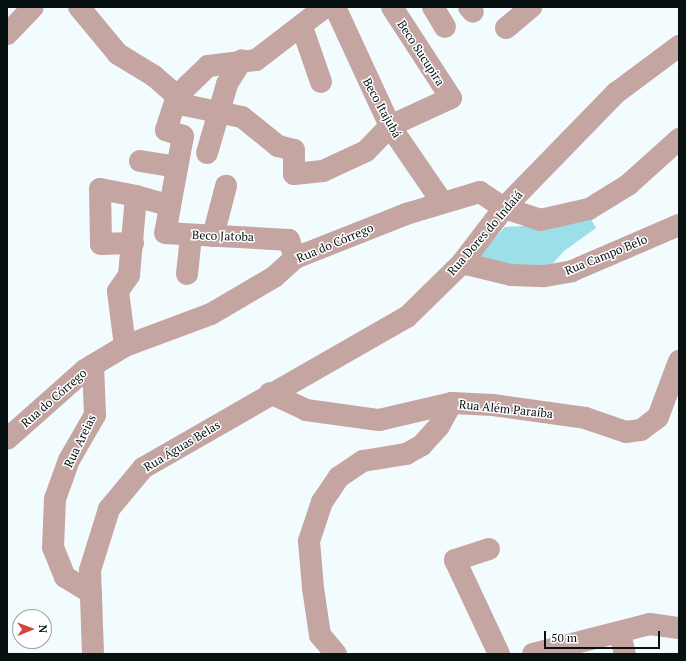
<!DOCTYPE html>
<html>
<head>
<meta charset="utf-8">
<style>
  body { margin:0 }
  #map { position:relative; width:686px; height:661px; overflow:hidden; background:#f2fcfe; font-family:"PT Serif",serif }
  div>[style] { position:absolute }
  .green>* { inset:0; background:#9cdfe9 }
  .minor>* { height:22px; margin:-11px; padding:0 11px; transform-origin:11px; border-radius:11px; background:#c5a5a1 }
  span { translate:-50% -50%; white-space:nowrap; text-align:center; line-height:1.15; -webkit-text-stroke:3px #fff; paint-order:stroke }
  .street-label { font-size:12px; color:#081112 }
  .frame { position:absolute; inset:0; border:8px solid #081112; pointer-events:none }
  .north { position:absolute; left:12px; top:609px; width:40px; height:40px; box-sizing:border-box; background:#fff; border:1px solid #9ca0a0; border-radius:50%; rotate:89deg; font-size:11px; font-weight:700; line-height:16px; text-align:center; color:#081112 }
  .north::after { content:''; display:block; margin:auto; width:14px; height:18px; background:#d3443f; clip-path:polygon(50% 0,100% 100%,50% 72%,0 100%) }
  .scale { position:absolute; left:544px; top:631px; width:116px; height:18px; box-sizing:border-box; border:2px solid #081112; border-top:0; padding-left:5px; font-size:12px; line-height:14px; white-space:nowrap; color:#081112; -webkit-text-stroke:3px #fff; paint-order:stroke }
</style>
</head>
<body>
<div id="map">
  <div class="green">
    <i style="clip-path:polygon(589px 215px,596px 228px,564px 251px,547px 270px,475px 259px,505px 227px,566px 224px)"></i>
  </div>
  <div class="minor">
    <i style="left:79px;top:7px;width:61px;rotate:50.3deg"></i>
    <i style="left:118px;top:54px;width:42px;rotate:31.4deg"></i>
    <i style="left:154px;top:76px;width:30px;rotate:41deg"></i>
    <i style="left:335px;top:7px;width:131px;rotate:65.2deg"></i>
    <i style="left:390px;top:126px;width:92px;rotate:55.6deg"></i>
    <i style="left:433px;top:7px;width:23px;rotate:59deg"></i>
    <i style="left:469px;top:7px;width:6px;rotate:51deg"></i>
    <i style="left:302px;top:27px;width:58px;rotate:70.9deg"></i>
    <i style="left:506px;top:28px;width:33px;rotate:-40deg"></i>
    <i style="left:7px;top:34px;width:37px;rotate:-46deg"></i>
    <i style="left:175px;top:103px;width:68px;rotate:11.8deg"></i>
    <i style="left:242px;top:117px;width:46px;rotate:38.9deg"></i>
    <i style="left:278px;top:146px;width:16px;rotate:14deg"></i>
    <i style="left:294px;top:150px;width:24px;rotate:90deg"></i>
    <i style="left:294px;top:174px;width:29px;rotate:-6deg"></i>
    <i style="left:323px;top:171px;width:47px;rotate:-24.9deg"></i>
    <i style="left:366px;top:151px;width:35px;rotate:-46deg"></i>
    <i style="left:390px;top:126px;width:67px;rotate:-24.7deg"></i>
    <i style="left:451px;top:98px;width:108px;rotate:-123deg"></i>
    <i style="left:207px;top:153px;width:72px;rotate:-73.8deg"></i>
    <i style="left:227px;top:84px;width:28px;rotate:-58deg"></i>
    <i style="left:140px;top:161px;width:37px;rotate:9deg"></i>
    <i style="left:170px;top:206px;width:27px;rotate:100deg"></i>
    <i style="left:165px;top:233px;width:124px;rotate:3.2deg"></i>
    <i style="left:289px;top:240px;width:19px;rotate:72deg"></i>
    <i style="left:213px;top:236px;width:52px;rotate:-75.4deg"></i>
    <i style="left:133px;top:243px;width:32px;rotate:178deg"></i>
    <i style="left:101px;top:244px;width:55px;rotate:-91deg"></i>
    <i style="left:100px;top:189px;width:37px;rotate:11deg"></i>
    <i style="left:462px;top:263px;width:50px;rotate:13.8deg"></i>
    <i style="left:511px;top:275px;width:34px;rotate:2deg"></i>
    <i style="left:545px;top:276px;width:27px;rotate:-10deg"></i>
    <i style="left:572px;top:271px;width:116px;rotate:-23.3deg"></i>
    <i style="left:187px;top:274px;width:38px;rotate:-84deg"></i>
    <i style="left:125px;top:346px;width:55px;rotate:-97.3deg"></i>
    <i style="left:118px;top:291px;width:19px;rotate:-55deg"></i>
    <i style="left:129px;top:275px;width:79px;rotate:-84.9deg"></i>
    <i style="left:136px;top:196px;width:35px;rotate:16deg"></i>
    <i style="left:170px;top:206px;width:71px;rotate:-79.5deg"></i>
    <i style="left:183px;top:136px;width:18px;rotate:-161deg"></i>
    <i style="left:166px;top:130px;width:36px;rotate:-72deg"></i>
    <i style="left:177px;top:96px;width:43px;rotate:-44.1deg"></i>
    <i style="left:208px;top:66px;width:48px;rotate:-7.1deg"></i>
    <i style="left:256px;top:60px;width:87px;rotate:-37.5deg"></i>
    <i style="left:270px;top:393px;width:40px;rotate:25deg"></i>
    <i style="left:306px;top:410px;width:74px;rotate:7.8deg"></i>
    <i style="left:379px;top:420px;width:75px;rotate:-13.1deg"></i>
    <i style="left:452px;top:403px;width:41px;rotate:2.8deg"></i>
    <i style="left:493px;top:405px;width:93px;rotate:8deg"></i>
    <i style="left:585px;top:418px;width:43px;rotate:18.9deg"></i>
    <i style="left:626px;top:432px;width:15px;rotate:-8deg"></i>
    <i style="left:641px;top:430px;width:21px;rotate:-37deg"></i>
    <i style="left:658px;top:417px;width:60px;rotate:-69.4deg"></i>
    <i style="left:7px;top:439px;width:104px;rotate:-41.5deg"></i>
    <i style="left:85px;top:370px;width:47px;rotate:-31deg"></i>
    <i style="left:125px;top:346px;width:92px;rotate:-20.4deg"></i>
    <i style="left:211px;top:314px;width:73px;rotate:-30.4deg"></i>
    <i style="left:274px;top:277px;width:28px;rotate:-42deg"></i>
    <i style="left:295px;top:258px;width:119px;rotate:-21.6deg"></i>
    <i style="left:406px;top:214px;width:77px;rotate:-16.6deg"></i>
    <i style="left:480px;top:192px;width:29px;rotate:34deg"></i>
    <i style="left:504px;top:208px;width:38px;rotate:18deg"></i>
    <i style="left:540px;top:220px;width:50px;rotate:-12.7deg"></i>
    <i style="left:589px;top:209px;width:46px;rotate:-31.6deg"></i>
    <i style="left:628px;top:185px;width:69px;rotate:-42deg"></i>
    <i style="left:489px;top:549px;width:36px;rotate:162deg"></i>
    <i style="left:455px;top:560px;width:104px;rotate:64.9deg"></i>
    <i style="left:91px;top:593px;width:31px;rotate:-148deg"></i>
    <i style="left:65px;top:577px;width:31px;rotate:-112deg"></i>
    <i style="left:53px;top:548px;width:49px;rotate:-87.7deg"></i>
    <i style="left:55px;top:499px;width:41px;rotate:-70.3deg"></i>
    <i style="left:69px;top:460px;width:52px;rotate:-60deg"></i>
    <i style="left:95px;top:415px;width:50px;rotate:-92.3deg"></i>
    <i style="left:620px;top:633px;width:22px;rotate:77deg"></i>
    <i style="left:93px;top:654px;width:84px;rotate:-92deg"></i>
    <i style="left:90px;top:570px;width:64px;rotate:-72.7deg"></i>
    <i style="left:109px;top:509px;width:53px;rotate:-50.3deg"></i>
    <i style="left:143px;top:468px;width:304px;rotate:-29.8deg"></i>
    <i style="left:407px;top:317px;width:77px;rotate:-44.5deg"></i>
    <i style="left:462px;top:263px;width:69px;rotate:-52.6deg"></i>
    <i style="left:504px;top:208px;width:161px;rotate:-45.8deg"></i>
    <i style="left:616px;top:93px;width:79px;rotate:-36.7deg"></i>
    <i style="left:336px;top:654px;width:25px;rotate:-130deg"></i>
    <i style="left:320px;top:635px;width:48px;rotate:-98.5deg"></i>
    <i style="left:313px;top:588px;width:47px;rotate:-94.9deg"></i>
    <i style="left:309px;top:541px;width:41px;rotate:-71.6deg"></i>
    <i style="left:322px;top:502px;width:30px;rotate:-56deg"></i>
    <i style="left:339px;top:477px;width:29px;rotate:-34deg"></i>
    <i style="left:363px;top:461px;width:44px;rotate:-9.2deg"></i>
    <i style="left:406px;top:454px;width:18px;rotate:-29deg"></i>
    <i style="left:422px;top:445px;width:25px;rotate:-48deg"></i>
    <i style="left:439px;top:426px;width:26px;rotate:-61deg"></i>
    <i style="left:533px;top:654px;width:121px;rotate:-14.4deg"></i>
    <i style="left:650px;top:624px;width:29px;rotate:8deg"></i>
  </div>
  <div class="street-label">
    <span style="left:421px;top:53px;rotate:57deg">Beco Sucupira</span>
    <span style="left:382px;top:108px;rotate:61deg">Beco Itajubá</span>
    <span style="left:485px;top:233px;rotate:-49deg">Rua Dores do Indaiá</span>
    <span style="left:223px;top:236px;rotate:2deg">Beco Jatoba</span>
    <span style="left:335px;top:243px;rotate:-23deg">Rua do Córrego</span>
    <span style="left:606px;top:255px;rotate:-22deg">Rua Campo Belo</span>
    <span style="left:54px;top:398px;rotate:-41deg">Rua do Córrego</span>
    <span style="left:506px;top:409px;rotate:6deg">Rua Além Paraíba</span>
    <span style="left:80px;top:441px;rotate:-64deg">Rua Areias</span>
    <span style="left:182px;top:446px;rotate:-31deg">Rua Águas Belas</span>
  </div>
  <div class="frame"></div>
  <div class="north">N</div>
  <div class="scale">50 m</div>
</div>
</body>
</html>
